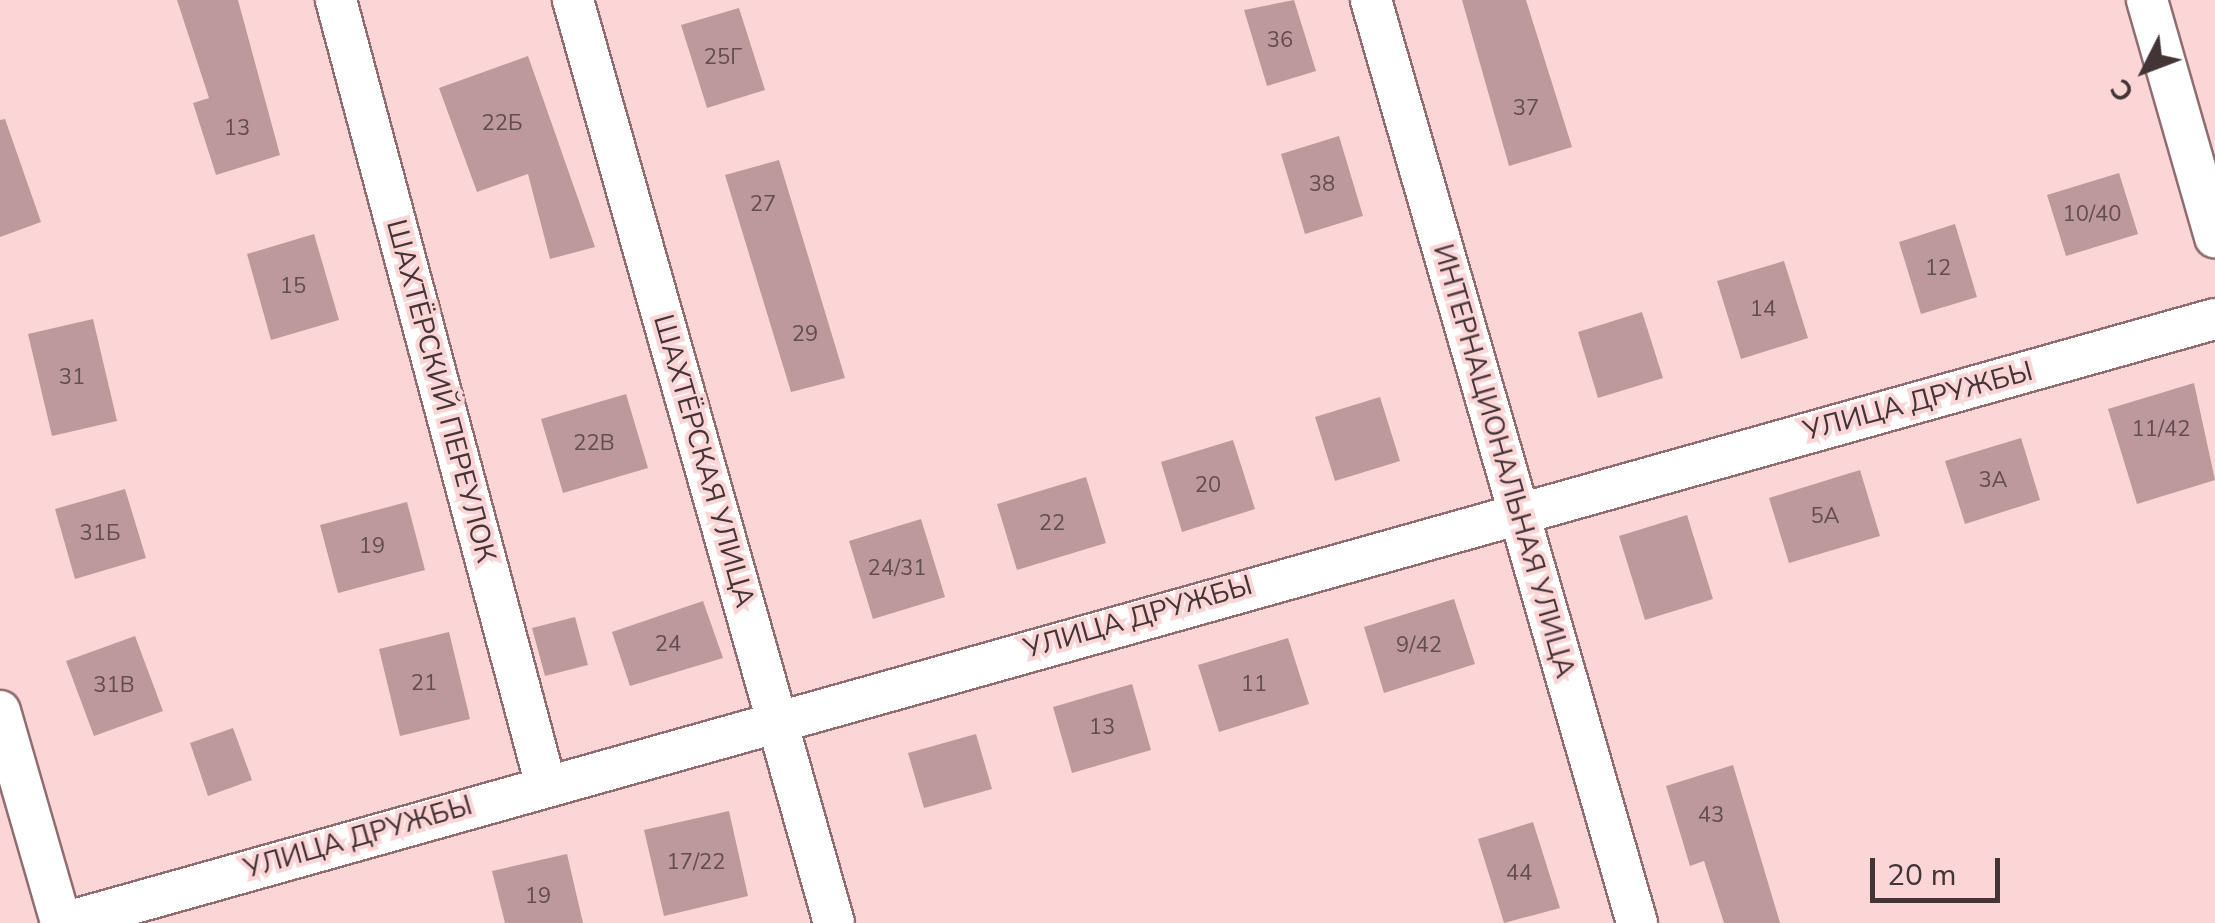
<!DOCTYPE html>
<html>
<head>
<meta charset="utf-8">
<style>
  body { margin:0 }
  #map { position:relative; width:2215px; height:923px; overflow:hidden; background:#fcd5d7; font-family:"Nunito Sans",sans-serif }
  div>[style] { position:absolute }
  .building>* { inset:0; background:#be999c }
  .roads { filter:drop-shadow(2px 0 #906d70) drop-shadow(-2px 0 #906d70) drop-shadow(0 2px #906d70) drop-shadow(0 -2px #906d70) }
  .minor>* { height:40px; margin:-20px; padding:0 20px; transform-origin:20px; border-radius:20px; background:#fff }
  span { translate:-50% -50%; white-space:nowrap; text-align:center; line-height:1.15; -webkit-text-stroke:8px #fcd5d7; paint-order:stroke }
  .number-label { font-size:22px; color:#624d4f }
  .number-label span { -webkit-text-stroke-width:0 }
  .street-label { font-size:28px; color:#433435 }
  .north { position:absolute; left:2095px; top:20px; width:100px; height:100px; -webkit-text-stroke:8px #fcd5d7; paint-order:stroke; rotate:228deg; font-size:28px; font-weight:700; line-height:40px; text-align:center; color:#433435 }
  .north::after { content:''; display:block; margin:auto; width:35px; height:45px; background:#433435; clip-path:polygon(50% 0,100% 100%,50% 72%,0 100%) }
  .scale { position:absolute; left:1870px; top:858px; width:130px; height:45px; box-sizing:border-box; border:5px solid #433435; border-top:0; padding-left:12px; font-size:30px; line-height:35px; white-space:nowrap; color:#433435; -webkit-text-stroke:8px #fcd5d7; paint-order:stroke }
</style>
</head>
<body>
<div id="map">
  <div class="building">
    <i style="clip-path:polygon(177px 0,238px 0,280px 155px,216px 175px,193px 103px,209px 98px)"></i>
    <i style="clip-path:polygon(1294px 0,1316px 71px,1267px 86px,1244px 10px)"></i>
    <i style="clip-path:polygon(1462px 0,1526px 0,1572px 147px,1509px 166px)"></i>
    <i style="clip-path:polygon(739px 8px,765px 90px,707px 108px,681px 25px)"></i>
    <i style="clip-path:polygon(528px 56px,595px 247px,550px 259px,528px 174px,477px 192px,439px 88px)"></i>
    <i style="clip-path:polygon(5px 119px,41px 222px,0 237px,0 120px)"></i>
    <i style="clip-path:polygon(1339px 136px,1363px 216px,1305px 234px,1281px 154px)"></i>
    <i style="clip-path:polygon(779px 160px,845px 378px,791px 392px,725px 175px)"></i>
    <i style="clip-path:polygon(2119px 173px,2138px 234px,2066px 256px,2047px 195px)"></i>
    <i style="clip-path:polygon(1955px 224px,1977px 297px,1921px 314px,1899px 242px)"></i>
    <i style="clip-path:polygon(314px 234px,339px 320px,271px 340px,247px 254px)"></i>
    <i style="clip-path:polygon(1784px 261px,1808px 338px,1741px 359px,1717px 281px)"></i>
    <i style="clip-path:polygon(1642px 312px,1663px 378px,1598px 398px,1578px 332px)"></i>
    <i style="clip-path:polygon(93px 319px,117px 421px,52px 436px,28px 334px)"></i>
    <i style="clip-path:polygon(2194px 383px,2215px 480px,2137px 504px,2108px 409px)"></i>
    <i style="clip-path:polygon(626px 394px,648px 468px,563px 493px,541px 419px)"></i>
    <i style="clip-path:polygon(1380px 397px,1400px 461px,1335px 481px,1315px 417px)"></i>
    <i style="clip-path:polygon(2021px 438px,2040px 500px,1965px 524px,1945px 461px)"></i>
    <i style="clip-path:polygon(1233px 440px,1255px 509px,1182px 532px,1161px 462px)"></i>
    <i style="clip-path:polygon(1860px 470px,1880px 536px,1789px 563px,1769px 498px)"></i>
    <i style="clip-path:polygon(1086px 477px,1106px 543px,1017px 570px,997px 504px)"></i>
    <i style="clip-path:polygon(125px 489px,146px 558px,75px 579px,55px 509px)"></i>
    <i style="clip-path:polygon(407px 502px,425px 570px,338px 593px,320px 525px)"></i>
    <i style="clip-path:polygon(1687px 515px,1713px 599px,1645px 620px,1619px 536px)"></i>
    <i style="clip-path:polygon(921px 519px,945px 597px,873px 619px,849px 541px)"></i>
    <i style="clip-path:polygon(1454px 599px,1475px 664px,1384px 693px,1364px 627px)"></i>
    <i style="clip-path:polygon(703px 601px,723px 658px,630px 686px,612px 632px)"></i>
    <i style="clip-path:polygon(575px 617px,588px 665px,545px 676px,532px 628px)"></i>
    <i style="clip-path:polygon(449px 632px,470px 719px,400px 736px,379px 649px)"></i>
    <i style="clip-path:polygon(135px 636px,163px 711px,94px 736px,66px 661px)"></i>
    <i style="clip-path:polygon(1288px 638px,1309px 704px,1219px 732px,1198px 665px)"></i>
    <i style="clip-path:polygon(1132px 684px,1151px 750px,1072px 773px,1053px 707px)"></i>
    <i style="clip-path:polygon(233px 728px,252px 780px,208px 796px,190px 743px)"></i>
    <i style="clip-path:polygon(976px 734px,992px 789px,924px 808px,908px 753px)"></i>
    <i style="clip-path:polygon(1733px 765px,1780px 923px,1724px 923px,1704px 861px,1690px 866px,1666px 786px)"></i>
    <i style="clip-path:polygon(729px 811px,748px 896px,664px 916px,644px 830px)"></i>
    <i style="clip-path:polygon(1533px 822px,1560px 908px,1504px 923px,1478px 839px)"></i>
    <i style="clip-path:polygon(567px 854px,583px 923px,505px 923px,492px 871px)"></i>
  </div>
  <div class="roads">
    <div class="minor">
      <i style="left:336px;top:0;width:809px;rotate:75.04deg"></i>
      <i style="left:573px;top:0;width:959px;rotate:74.21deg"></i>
      <i style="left:1371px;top:0;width:961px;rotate:73.92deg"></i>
      <i style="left:2147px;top:0;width:247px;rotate:74deg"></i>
      <i style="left:0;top:711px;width:221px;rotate:73.9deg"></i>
      <i style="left:63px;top:923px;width:2235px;rotate:-15.68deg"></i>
    </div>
  </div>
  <div class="number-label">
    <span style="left:1280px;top:41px">36</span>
    <span style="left:723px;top:58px">25Г</span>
    <span style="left:1526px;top:109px">37</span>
    <span style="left:502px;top:124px">22Б</span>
    <span style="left:237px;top:129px">13</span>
    <span style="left:1322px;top:185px">38</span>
    <span style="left:763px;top:205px">27</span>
    <span style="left:2092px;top:215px">10/40</span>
    <span style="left:1938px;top:269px">12</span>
    <span style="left:293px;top:287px">15</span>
    <span style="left:1763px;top:310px">14</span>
    <span style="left:805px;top:335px">29</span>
    <span style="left:72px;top:378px">31</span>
    <span style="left:2161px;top:430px">11/42</span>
    <span style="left:594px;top:444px">22В</span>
    <span style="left:1993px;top:481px">3А</span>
    <span style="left:1208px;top:486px">20</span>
    <span style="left:1825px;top:517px">5А</span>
    <span style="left:1052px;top:524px">22</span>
    <span style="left:100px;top:534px">31Б</span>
    <span style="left:372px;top:547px">19</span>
    <span style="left:897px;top:569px">24/31</span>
    <span style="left:668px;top:645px">24</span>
    <span style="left:1419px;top:646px">9/42</span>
    <span style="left:424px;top:684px">21</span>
    <span style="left:1254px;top:685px">11</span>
    <span style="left:114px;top:686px">31В</span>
    <span style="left:1102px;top:728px">13</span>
    <span style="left:1711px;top:816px">43</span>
    <span style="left:696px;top:863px">17/22</span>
    <span style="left:1519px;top:874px">44</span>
    <span style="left:538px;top:897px">19</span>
  </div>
  <div class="street-label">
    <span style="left:441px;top:391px;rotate:75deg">ШАХТЁРСКИЙ ПЕРЕУЛОК</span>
    <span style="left:1918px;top:401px;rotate:-15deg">УЛИЦА ДРУЖБЫ</span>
    <span style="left:704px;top:461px;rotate:74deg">ШАХТЁРСКАЯ УЛИЦА</span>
    <span style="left:1504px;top:461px;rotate:74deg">ИНТЕРНАЦИОНАЛЬНАЯ УЛИЦА</span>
    <span style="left:1138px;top:617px;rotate:-16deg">УЛИЦА ДРУЖБЫ</span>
    <span style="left:358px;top:837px;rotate:-16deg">УЛИЦА ДРУЖБЫ</span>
  </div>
  <div class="north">С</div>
  <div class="scale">20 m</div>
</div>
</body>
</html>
